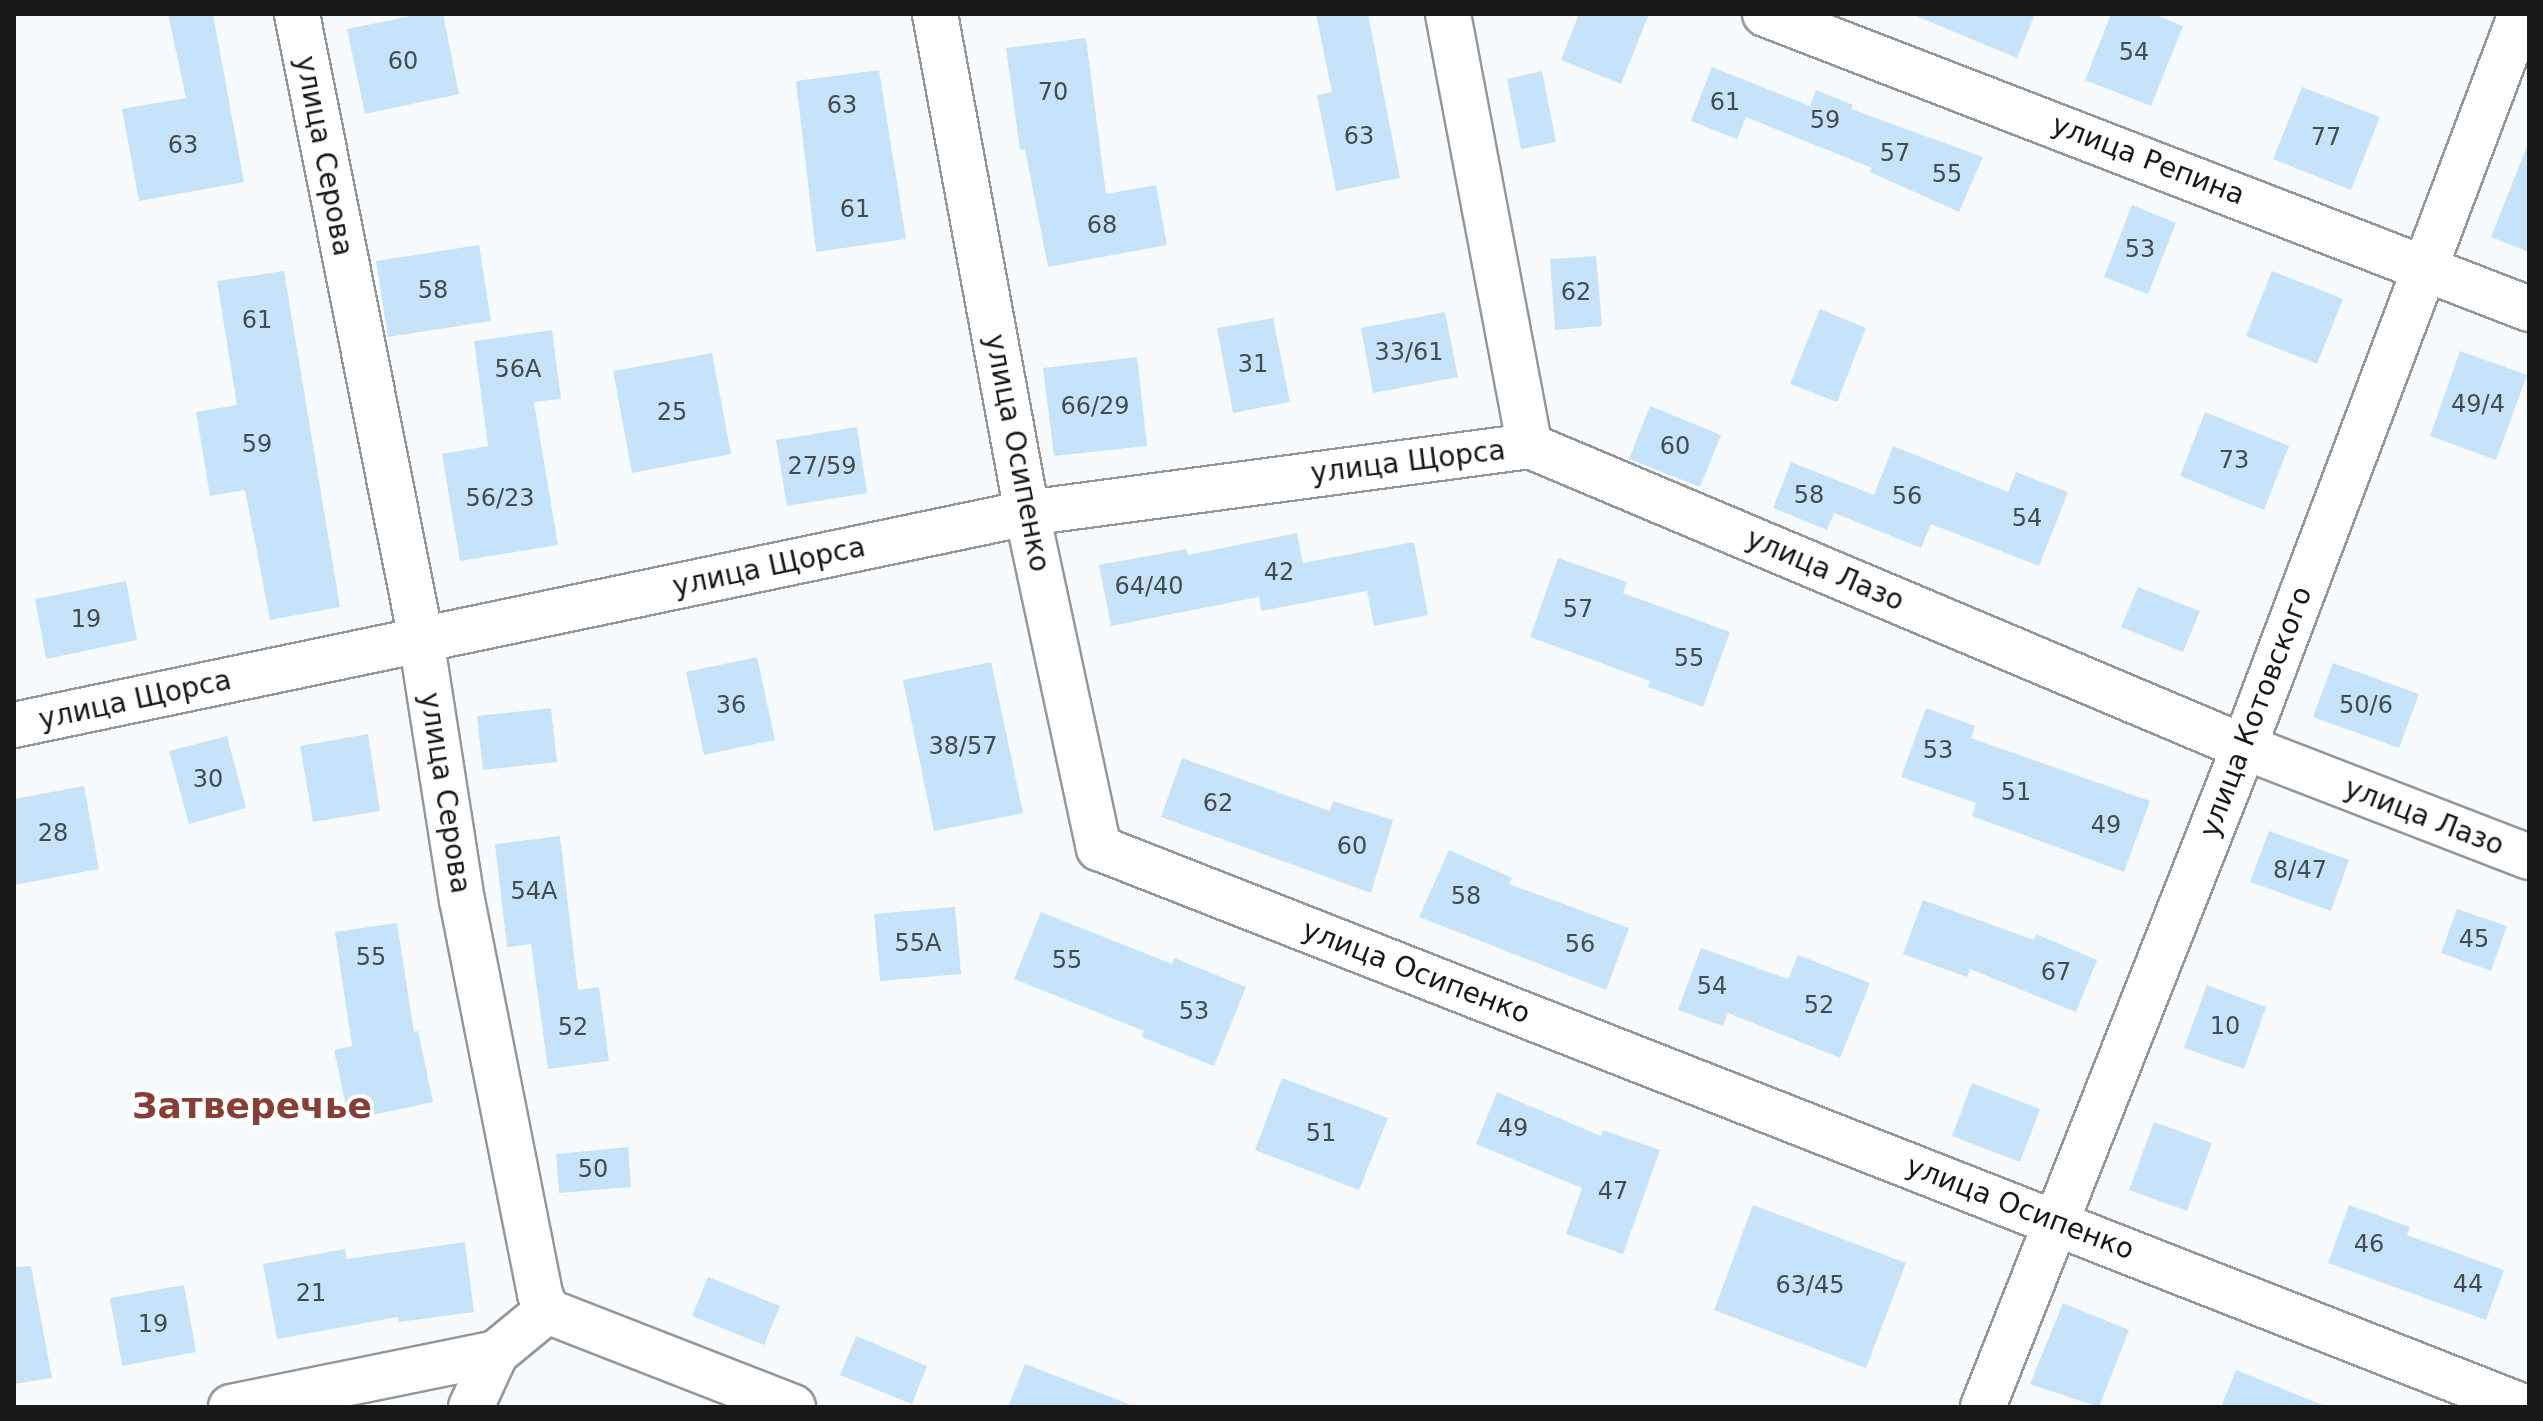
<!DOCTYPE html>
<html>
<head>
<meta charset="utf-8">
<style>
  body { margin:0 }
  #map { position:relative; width:2543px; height:1421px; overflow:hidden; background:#f7fbfd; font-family:"DejaVu Sans",sans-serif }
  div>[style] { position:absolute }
  .building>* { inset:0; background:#c7e3f9 }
  .roads { filter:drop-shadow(2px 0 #94979a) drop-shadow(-2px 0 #94979a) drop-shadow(0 2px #94979a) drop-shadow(0 -2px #94979a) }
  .street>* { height:44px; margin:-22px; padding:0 22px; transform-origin:22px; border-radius:22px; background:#fff }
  span { translate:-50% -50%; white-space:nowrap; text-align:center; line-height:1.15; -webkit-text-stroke:8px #fff; paint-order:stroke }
  .number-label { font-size:24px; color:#434c51 }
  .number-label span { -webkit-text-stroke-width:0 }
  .street-label { font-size:28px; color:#171919 }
  .district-label { font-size:36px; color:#863e36; font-weight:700 }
  .frame { position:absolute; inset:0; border:16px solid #171919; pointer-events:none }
</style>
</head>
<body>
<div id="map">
  <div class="building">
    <i style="clip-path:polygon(168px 14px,213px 14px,244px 182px,139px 201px,122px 109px,186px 98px)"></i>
    <i style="clip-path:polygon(421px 14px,443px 14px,459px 94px,365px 114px,347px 29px)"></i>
    <i style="clip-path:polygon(1316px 14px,1368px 14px,1400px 178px,1336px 191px,1317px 95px,1332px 92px)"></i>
    <i style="clip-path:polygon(1579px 14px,1649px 14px,1621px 84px,1561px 60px)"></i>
    <i style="clip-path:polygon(1911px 14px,2035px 14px,2017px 58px)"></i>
    <i style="clip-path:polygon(2111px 14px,2153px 14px,2183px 26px,2151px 106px,2085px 80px)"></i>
    <i style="clip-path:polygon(1086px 38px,1106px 194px,1156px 185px,1167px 245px,1048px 267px,1025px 149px,1020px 150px,1006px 48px)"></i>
    <i style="clip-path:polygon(1712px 67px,1810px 106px,1816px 90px,1853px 105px,1851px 109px,1983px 157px,1959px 212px,1870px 172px,1872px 168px,1746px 117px,1737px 139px,1691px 121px)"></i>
    <i style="clip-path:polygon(879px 70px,906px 239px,816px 252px,796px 81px)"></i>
    <i style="clip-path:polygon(1542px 71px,1556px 142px,1521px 149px,1507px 79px)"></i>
    <i style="clip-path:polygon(2302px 87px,2380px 117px,2351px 190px,2273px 159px)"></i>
    <i style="clip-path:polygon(2527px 146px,2529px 146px,2529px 252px,2491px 237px)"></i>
    <i style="clip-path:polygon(2132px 205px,2176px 223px,2148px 294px,2104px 277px)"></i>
    <i style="clip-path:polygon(479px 245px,491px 321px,388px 337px,376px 261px)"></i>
    <i style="clip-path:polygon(1596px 256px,1602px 326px,1555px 330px,1550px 259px)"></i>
    <i style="clip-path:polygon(284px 271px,340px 607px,270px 620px,245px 490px,210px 496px,196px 412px,237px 405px,217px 281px)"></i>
    <i style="clip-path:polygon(2272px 271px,2343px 299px,2317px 364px,2246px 336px)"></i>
    <i style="clip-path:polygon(1820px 309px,1866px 328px,1837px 402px,1790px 384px)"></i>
    <i style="clip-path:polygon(1445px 312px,1458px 377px,1373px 393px,1361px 328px)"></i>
    <i style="clip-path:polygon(1273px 318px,1290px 402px,1233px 413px,1217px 328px)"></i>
    <i style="clip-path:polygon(552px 330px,561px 399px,534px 402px,558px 545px,460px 561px,442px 454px,488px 446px,474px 341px)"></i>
    <i style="clip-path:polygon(2460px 351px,2527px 375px,2496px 460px,2430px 436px)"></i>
    <i style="clip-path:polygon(712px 353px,731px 454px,632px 473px,613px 371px)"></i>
    <i style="clip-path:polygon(1137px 357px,1147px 446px,1054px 456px,1043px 368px)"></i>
    <i style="clip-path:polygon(1650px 406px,1721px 435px,1700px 487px,1629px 459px)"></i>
    <i style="clip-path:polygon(2205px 412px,2289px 446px,2264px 510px,2180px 476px)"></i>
    <i style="clip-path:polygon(857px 427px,867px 493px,787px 506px,776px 440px)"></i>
    <i style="clip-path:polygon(1893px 446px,2008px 492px,2016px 472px,2068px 492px,2039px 566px,1931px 524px,1921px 548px,1834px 513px,1827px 530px,1773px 508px,1791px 462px,1874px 495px)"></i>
    <i style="clip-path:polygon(1297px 533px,1303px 563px,1414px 542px,1428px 615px,1374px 626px,1367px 591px,1261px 611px,1259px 597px,1111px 626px,1099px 565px,1186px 549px,1188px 555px)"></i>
    <i style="clip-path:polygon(1558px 558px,1627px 582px,1623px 593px,1730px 632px,1703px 707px,1648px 687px,1650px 681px,1530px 637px)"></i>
    <i style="clip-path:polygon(126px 581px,137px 640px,46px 659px,35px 599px)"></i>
    <i style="clip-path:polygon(2138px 587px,2200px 611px,2183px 652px,2121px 627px)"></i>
    <i style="clip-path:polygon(757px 657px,775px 740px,704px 755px,686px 672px)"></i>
    <i style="clip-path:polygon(991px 662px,1023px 813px,934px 831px,903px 680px)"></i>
    <i style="clip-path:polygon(2333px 663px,2419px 694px,2399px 748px,2313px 717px)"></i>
    <i style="clip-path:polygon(551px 708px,557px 762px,483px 770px,477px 716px)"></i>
    <i style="clip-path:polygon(1926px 708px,1975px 726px,1971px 738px,2150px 801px,2124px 872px,1972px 816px,1976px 803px,1901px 777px)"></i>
    <i style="clip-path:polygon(368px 734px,380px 811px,313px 822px,300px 746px)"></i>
    <i style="clip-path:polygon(227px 736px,246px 808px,189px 824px,169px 751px)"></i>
    <i style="clip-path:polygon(1182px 758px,1330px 811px,1333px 801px,1393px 820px,1371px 893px,1161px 817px)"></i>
    <i style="clip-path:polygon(84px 786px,99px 869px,14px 885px,14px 799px)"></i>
    <i style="clip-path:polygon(2269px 831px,2349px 860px,2331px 911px,2250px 882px)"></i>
    <i style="clip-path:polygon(560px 836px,578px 990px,599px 987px,609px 1061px,548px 1069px,531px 944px,507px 947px,495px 844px)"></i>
    <i style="clip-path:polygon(1449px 850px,1512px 878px,1509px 884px,1629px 928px,1606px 990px,1419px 917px)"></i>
    <i style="clip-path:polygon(1923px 900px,2034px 940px,2036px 934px,2097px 960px,2076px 1012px,1970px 969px,1967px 977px,1903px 954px)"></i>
    <i style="clip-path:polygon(955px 907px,961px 974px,880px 981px,874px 914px)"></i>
    <i style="clip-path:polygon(2457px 909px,2507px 926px,2491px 971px,2441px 953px)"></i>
    <i style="clip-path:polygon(1041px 912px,1172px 964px,1174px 958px,1246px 987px,1214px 1066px,1142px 1037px,1144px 1031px,1014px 979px)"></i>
    <i style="clip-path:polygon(397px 923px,414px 1032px,418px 1031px,433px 1102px,349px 1120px,334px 1050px,352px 1046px,335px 932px)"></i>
    <i style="clip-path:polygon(1701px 948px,1788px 979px,1798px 955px,1870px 983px,1840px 1058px,1728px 1013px,1723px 1026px,1678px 1010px)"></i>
    <i style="clip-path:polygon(2207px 985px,2266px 1007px,2244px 1069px,2184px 1048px)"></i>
    <i style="clip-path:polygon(1282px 1078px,1388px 1118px,1359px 1190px,1255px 1150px)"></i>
    <i style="clip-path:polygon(1972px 1083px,2040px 1109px,2020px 1162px,1952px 1136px)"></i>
    <i style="clip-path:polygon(1497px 1092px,1601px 1136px,1603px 1130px,1660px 1150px,1623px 1254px,1566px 1234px,1582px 1188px,1476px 1144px)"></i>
    <i style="clip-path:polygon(2154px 1122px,2212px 1143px,2187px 1211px,2129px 1190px)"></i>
    <i style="clip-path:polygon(628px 1147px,631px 1187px,559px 1193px,556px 1154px)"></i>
    <i style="clip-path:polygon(1753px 1205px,1906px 1263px,1866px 1368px,1714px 1310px)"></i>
    <i style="clip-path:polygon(2349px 1205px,2410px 1227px,2407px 1235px,2504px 1270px,2486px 1320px,2328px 1263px)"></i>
    <i style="clip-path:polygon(465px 1242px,474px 1312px,399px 1322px,398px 1317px,277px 1339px,263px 1264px,345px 1249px,347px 1259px)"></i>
    <i style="clip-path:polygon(31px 1266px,52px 1378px,14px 1384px,14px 1267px)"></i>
    <i style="clip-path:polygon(708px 1277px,780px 1306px,764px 1345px,692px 1316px)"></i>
    <i style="clip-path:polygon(184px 1285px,196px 1352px,122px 1366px,110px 1298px)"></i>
    <i style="clip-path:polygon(2063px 1303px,2129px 1330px,2099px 1407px,2030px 1384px)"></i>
    <i style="clip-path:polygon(856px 1336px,927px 1366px,912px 1404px,840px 1375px)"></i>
    <i style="clip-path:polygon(1025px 1364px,1129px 1404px,1128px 1407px,1008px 1407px)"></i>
    <i style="clip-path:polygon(2236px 1370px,2325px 1406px,2324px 1407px,2221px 1407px)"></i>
  </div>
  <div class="roads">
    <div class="street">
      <i style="left:297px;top:14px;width:637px;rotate:78.78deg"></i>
      <i style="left:421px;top:639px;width:264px;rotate:81.1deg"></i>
      <i style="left:462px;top:900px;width:402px;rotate:78.8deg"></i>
      <i style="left:540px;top:1294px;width:18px;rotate:68deg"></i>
      <i style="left:547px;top:1311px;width:264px;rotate:21.3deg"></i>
      <i style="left:935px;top:14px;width:507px;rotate:79.55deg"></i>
      <i style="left:1027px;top:513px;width:343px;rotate:77.9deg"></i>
      <i style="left:1099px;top:848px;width:1531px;rotate:21.42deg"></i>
      <i style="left:1448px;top:14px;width:440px;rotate:79.3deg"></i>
      <i style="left:1530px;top:446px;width:775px;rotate:22.86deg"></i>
      <i style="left:2244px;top:747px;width:305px;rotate:21.1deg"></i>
      <i style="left:1765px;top:14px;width:819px;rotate:21.11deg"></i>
      <i style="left:14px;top:725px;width:1035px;rotate:-11.82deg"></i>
      <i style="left:1027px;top:513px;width:507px;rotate:-7.59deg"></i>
      <i style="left:231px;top:1407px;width:270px;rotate:-11.5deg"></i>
      <i style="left:496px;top:1353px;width:66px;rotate:-39.5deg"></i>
      <i style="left:471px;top:1407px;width:60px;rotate:-65.2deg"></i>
      <i style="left:1983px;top:1407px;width:710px;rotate:-68.42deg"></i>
      <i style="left:2244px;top:747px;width:784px;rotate:-69.3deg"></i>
    </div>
  </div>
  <div class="number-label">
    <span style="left:2134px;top:53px">54</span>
    <span style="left:403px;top:62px">60</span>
    <span style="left:1053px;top:93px">70</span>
    <span style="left:1725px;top:103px">61</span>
    <span style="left:842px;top:106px">63</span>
    <span style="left:1825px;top:121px">59</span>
    <span style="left:1359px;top:137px">63</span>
    <span style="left:2326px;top:138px">77</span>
    <span style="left:183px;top:146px">63</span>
    <span style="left:1895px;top:154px">57</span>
    <span style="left:1947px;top:175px">55</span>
    <span style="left:855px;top:210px">61</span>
    <span style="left:1102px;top:226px">68</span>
    <span style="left:2140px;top:250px">53</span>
    <span style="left:433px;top:291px">58</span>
    <span style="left:1576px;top:293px">62</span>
    <span style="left:257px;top:321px">61</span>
    <span style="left:1409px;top:353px">33/61</span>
    <span style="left:1253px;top:365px">31</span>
    <span style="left:518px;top:370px">56А</span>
    <span style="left:2478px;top:405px">49/4</span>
    <span style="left:1095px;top:407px">66/29</span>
    <span style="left:672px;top:413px">25</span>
    <span style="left:257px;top:445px">59</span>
    <span style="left:1675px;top:447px">60</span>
    <span style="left:2234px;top:461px">73</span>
    <span style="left:822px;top:467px">27/59</span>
    <span style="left:1809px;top:496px">58</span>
    <span style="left:1907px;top:497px">56</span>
    <span style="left:500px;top:499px">56/23</span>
    <span style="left:2027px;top:519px">54</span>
    <span style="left:1279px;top:573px">42</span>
    <span style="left:1149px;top:587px">64/40</span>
    <span style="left:1578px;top:610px">57</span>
    <span style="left:86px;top:620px">19</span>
    <span style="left:1689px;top:659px">55</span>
    <span style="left:731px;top:706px">36</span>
    <span style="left:2366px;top:706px">50/6</span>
    <span style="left:963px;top:747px">38/57</span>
    <span style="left:1938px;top:751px">53</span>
    <span style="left:208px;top:780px">30</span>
    <span style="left:2016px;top:793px">51</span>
    <span style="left:1218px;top:804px">62</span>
    <span style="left:2106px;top:826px">49</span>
    <span style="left:53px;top:834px">28</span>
    <span style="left:1352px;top:847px">60</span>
    <span style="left:2300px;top:871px">8/47</span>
    <span style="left:534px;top:892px">54А</span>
    <span style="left:1466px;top:897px">58</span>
    <span style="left:2474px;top:940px">45</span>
    <span style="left:918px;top:944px">55А</span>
    <span style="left:1580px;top:945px">56</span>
    <span style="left:371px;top:958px">55</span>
    <span style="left:1067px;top:961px">55</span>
    <span style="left:2056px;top:973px">67</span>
    <span style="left:1712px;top:987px">54</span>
    <span style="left:1819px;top:1006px">52</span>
    <span style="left:1194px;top:1012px">53</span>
    <span style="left:2225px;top:1027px">10</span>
    <span style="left:573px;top:1028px">52</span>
    <span style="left:1513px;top:1129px">49</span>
    <span style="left:1321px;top:1134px">51</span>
    <span style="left:593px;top:1170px">50</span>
    <span style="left:1613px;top:1192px">47</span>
    <span style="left:2369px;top:1245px">46</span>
    <span style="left:2468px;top:1285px">44</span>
    <span style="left:1810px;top:1286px">63/45</span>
    <span style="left:311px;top:1294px">21</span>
    <span style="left:153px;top:1325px">19</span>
  </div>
  <div class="street-label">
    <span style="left:324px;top:156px;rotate:79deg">улица Серова</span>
    <span style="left:2148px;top:160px;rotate:21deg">улица Репина</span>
    <span style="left:1017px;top:453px;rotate:79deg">улица Осипенко</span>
    <span style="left:1408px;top:462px;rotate:-7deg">улица Щорса</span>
    <span style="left:769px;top:567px;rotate:-12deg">улица Щорса</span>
    <span style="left:1825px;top:570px;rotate:23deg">улица Лазо</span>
    <span style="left:135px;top:700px;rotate:-12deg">улица Щорса</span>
    <span style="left:2256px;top:712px;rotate:-69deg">улица Котовского</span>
    <span style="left:445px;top:793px;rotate:81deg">улица Серова</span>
    <span style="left:2424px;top:817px;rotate:21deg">улица Лазо</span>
    <span style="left:1416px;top:972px;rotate:21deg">улица Осипенко</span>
    <span style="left:2020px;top:1208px;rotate:21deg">улица Осипенко</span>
  </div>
  <div class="district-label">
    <span style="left:252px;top:1106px">Затверечье</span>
  </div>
  <div class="frame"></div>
</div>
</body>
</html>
